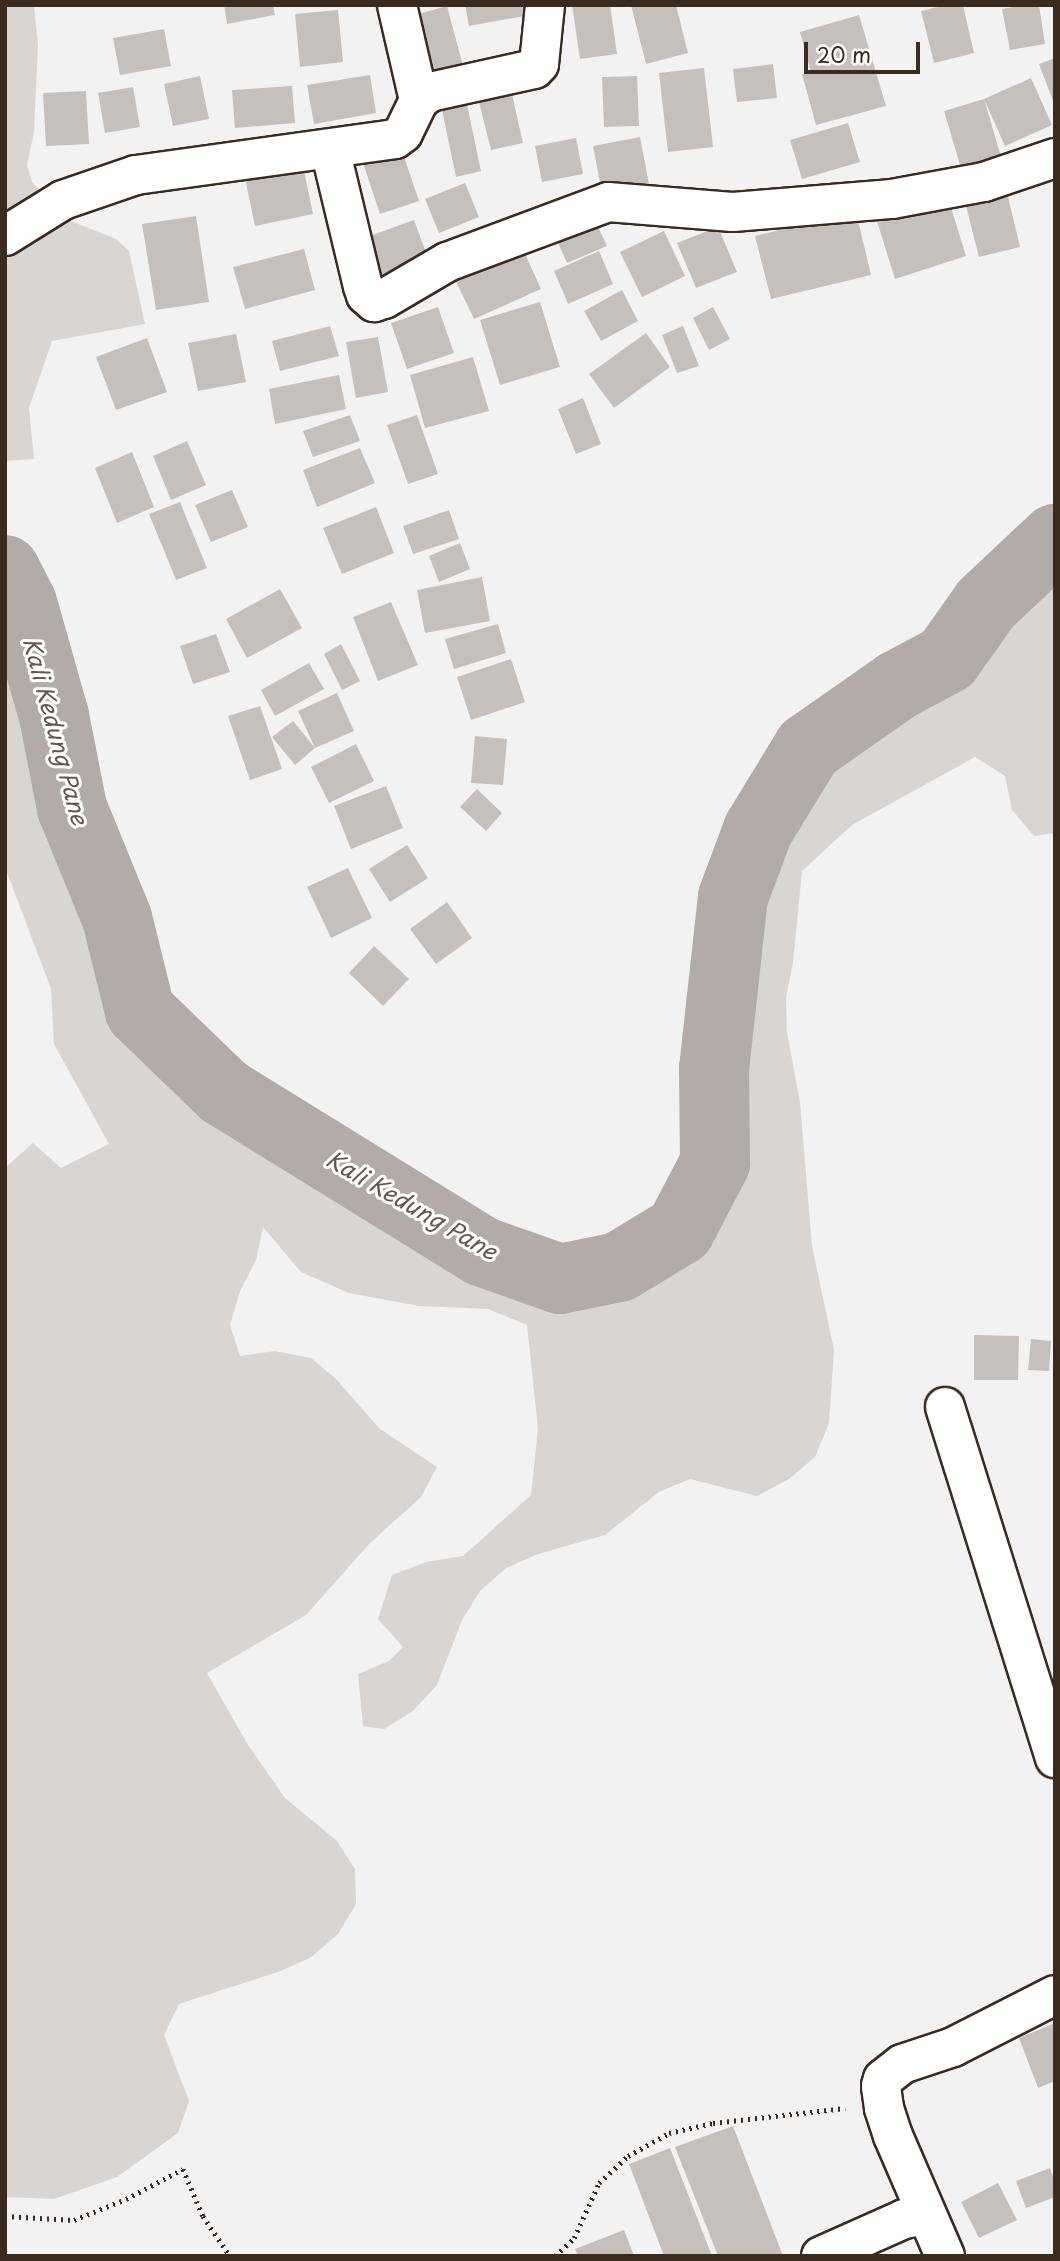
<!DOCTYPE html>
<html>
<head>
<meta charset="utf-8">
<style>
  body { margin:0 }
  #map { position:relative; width:1060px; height:2261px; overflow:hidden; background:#f3f2f2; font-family:"Playpen Sans",sans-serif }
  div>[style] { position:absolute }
  .green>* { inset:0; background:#d8d5d2 }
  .river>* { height:70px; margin:-35px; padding:0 35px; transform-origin:35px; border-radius:35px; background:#b2aba7 }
  .building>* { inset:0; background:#c6c0bd }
  .path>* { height:4.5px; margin-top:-2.25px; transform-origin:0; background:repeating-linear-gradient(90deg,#3b2a1e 0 2px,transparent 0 7px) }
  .roads { filter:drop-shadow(2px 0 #3b2a1e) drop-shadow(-2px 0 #3b2a1e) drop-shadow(0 2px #3b2a1e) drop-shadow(0 -2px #3b2a1e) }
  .minor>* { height:38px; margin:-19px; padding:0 19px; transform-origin:19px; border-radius:19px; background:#fff }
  span { translate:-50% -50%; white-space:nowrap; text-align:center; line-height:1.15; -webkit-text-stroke:6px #fff; paint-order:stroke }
  .water-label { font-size:23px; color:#65574e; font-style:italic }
  .frame { position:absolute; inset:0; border:7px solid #3b2a1e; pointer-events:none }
  .scale { position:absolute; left:804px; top:42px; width:116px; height:32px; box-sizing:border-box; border:4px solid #3b2a1e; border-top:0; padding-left:9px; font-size:21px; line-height:24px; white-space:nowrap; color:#3b2a1e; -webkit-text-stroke:5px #fff; paint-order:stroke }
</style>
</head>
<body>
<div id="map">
  <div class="green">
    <i style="clip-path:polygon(5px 5px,34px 5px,38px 45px,34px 132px,27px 165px,32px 182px,68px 220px,116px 239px,129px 251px,145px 324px,52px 341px,29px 408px,34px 459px,5px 461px)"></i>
    <i style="clip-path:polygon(1055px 560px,1055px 833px,1034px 836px,1012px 810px,1005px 776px,975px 757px,852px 825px,802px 871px,793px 963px,786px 997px,787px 1032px,800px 1102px,812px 1246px,834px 1350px,829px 1423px,815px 1457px,789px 1479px,757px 1496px,690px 1479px,659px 1492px,605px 1535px,538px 1554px,506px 1568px,480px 1591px,462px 1620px,437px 1685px,413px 1711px,384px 1729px,363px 1726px,358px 1674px,389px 1661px,403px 1647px,378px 1619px,392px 1575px,426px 1562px,463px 1556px,531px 1495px,538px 1429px,527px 1325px,488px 1309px,419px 1306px,349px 1293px,301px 1272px,263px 1227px,256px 1260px,240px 1291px,230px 1325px,240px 1356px,275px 1351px,311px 1358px,336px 1379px,380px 1429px,437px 1467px,421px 1497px,369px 1544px,306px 1615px,207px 1673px,248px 1745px,285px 1798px,337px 1841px,355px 1869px,356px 1904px,338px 1934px,310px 1958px,278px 1972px,179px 2004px,164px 2035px,189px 2101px,178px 2133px,117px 2177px,54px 2199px,5px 2197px,5px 1168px,33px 1143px,61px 1168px,109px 1144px,54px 1044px,51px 989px,5px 867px,5px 603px,40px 719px,58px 812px,103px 923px,127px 1018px,215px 1104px,279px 1140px,382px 1208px,475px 1264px,559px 1294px,624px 1280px,691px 1241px,729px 1167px,728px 1070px,747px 900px,771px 836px,819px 758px,906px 697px,956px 670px,997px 614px)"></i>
  </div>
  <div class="river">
    <i style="left:5px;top:570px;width:37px;rotate:63deg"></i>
    <i style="left:22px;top:603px;width:117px;rotate:74.2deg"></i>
    <i style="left:54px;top:716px;width:94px;rotate:78.9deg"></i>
    <i style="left:72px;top:808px;width:119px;rotate:67.8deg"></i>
    <i style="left:117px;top:918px;width:96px;rotate:76.1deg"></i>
    <i style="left:140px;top:1011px;width:117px;rotate:44deg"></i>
    <i style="left:224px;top:1092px;width:302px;rotate:31.7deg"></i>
    <i style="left:481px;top:1251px;width:84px;rotate:19.5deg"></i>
    <i style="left:560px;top:1279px;width:60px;rotate:-11.5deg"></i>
    <i style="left:619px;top:1267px;width:71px;rotate:-31.2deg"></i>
    <i style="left:680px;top:1230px;width:76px;rotate:-62.4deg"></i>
    <i style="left:715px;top:1163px;width:94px;rotate:-90.6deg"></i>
    <i style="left:714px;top:1069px;width:173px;rotate:-83.7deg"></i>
    <i style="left:733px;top:897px;width:72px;rotate:-69.5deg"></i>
    <i style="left:758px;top:830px;width:96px;rotate:-58.6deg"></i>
    <i style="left:808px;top:748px;width:110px;rotate:-35deg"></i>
    <i style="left:898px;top:685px;width:55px;rotate:-28deg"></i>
    <i style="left:947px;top:659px;width:67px;rotate:-54.7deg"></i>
    <i style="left:986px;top:604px;width:95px;rotate:-43.3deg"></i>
  </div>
  <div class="building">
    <i style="clip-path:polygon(224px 5px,273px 5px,275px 15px,227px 24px)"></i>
    <i style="clip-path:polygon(465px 5px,522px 5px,524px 16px,469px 26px)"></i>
    <i style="clip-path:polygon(572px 5px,610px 5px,617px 54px,580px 59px)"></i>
    <i style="clip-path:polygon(631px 5px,676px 5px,688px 53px,646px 64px)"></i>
    <i style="clip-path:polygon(946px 5px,963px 5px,974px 53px,934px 63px,921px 11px)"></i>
    <i style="clip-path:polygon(1026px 5px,1039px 5px,1045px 44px,1010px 50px,1002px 9px)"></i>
    <i style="clip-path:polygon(447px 6px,463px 66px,431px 75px,414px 15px)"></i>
    <i style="clip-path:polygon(338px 10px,343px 62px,300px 67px,295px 14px)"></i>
    <i style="clip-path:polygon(859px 15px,886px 106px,816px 125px,802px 74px,811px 72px,800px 32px)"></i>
    <i style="clip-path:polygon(164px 29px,171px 66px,120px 75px,113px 38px)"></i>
    <i style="clip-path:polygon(1055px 58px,1055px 106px,1039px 64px)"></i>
    <i style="clip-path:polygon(773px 64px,777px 98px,737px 102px,733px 69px)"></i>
    <i style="clip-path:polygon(704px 68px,713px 147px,668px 152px,659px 73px)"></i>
    <i style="clip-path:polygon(370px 75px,376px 113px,314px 124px,307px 85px)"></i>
    <i style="clip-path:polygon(200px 76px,209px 119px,173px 126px,164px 84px)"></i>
    <i style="clip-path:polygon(637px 76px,639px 126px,604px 127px,602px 77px)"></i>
    <i style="clip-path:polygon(1031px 78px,1052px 125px,1005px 146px,984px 99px,1005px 170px,965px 182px,944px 111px,984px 99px)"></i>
    <i style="clip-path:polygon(292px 86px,295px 123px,235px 128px,232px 90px)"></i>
    <i style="clip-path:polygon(133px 87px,140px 127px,105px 133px,98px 93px)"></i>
    <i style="clip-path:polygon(511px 90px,523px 143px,491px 150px,478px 98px)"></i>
    <i style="clip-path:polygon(86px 91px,89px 144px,46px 146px,43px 93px)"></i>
    <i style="clip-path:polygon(466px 100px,481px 171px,456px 177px,441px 105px)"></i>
    <i style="clip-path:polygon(848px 123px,860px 162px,802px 179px,790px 140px)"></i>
    <i style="clip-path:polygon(640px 137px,649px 184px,602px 193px,593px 146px)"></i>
    <i style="clip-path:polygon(576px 138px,583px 174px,542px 182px,535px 146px)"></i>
    <i style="clip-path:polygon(401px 148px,419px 201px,380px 214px,362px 160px)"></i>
    <i style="clip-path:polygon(303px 166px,313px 214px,255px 226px,245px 178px)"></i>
    <i style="clip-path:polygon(465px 183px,479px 217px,439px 233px,425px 199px)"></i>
    <i style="clip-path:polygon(1006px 188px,1020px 247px,979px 257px,964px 198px)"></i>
    <i style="clip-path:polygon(948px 198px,966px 256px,895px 279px,877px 221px)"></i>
    <i style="clip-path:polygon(856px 212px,871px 275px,771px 299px,755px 236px)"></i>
    <i style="clip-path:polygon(196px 216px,209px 302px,156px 310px,142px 224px)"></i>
    <i style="clip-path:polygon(594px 218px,607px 246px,567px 263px,555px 236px)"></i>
    <i style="clip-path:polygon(414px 220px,428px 258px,381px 275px,367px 237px)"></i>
    <i style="clip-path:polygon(718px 227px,737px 272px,696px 288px,677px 243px)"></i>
    <i style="clip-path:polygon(664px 231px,685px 276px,642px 297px,620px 252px)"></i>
    <i style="clip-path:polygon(521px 245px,541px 289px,474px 319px,453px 275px)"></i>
    <i style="clip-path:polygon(304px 249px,315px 290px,245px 309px,233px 267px)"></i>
    <i style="clip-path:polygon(599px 251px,613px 284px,568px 304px,554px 271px)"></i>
    <i style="clip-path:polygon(622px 290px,638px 321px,601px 341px,584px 311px)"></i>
    <i style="clip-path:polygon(540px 302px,560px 367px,500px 385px,480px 320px)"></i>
    <i style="clip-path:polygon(438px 307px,454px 353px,407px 369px,391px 323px)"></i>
    <i style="clip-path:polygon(713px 307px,730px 339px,709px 350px,693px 318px)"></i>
    <i style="clip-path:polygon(330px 326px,339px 356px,280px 371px,272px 341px)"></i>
    <i style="clip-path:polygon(683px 326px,699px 366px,677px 373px,662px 335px)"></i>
    <i style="clip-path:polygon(646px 333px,670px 367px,614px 408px,589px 374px)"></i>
    <i style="clip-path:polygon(236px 334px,246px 382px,198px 391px,188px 343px)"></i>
    <i style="clip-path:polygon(378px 337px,388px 392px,356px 398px,346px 342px)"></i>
    <i style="clip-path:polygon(147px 338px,167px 392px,116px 410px,96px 357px)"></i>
    <i style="clip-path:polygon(473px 357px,489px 411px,425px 428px,410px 375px)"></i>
    <i style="clip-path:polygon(339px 375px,346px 409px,275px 424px,269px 389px)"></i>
    <i style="clip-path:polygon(583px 398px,601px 444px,576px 454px,558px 409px)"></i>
    <i style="clip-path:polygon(350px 415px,360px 441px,313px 457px,303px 431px)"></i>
    <i style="clip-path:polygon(417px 415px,438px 474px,408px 484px,387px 425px)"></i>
    <i style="clip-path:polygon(187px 441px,206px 485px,171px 500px,153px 456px)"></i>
    <i style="clip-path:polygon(360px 448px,375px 483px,317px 507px,303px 470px)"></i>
    <i style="clip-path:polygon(132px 452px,154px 507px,117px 523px,95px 468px)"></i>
    <i style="clip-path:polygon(232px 490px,248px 527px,211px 542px,195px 505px)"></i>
    <i style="clip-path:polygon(180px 502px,207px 568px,176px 580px,149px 514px)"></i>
    <i style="clip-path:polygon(376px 507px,394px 553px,342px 574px,323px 528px)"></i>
    <i style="clip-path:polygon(449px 510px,459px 539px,413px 554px,403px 526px)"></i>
    <i style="clip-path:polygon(460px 543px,470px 569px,439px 582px,429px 556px)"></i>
    <i style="clip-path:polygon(482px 577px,490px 621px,425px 633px,417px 590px)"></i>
    <i style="clip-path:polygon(280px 589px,302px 628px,247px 658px,226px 619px)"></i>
    <i style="clip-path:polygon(391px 602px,418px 665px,378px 681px,353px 617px)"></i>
    <i style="clip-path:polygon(498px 624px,506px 653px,454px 669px,445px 639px)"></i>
    <i style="clip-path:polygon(216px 634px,230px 672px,193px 684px,180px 646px)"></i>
    <i style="clip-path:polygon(341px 644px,360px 681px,342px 690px,324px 654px)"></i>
    <i style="clip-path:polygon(511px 659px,525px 702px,471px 720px,457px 677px)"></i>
    <i style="clip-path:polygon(309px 663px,324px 689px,275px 716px,261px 690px)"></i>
    <i style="clip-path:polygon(337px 693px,354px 731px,315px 748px,298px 711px)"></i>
    <i style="clip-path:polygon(260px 706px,282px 769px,250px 780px,228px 716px)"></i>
    <i style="clip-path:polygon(293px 721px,315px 748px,295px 765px,272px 737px)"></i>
    <i style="clip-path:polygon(475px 736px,507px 739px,503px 785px,471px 783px)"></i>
    <i style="clip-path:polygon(356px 744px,374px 781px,329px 803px,311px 767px)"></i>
    <i style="clip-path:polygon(386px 786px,403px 828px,351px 849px,334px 806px)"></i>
    <i style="clip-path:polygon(477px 789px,502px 813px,486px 831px,460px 807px)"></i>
    <i style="clip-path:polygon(407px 845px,428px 878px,390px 902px,369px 869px)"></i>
    <i style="clip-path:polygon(348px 868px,372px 918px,331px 938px,307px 887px)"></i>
    <i style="clip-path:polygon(447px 902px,472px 938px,436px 964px,410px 929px)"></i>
    <i style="clip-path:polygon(374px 946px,409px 979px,383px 1006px,349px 973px)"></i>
    <i style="clip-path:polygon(974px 1335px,1019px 1336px,1018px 1380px,974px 1380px)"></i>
    <i style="clip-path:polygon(1031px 1339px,1051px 1341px,1049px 1371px,1028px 1370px)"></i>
    <i style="clip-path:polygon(1055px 2023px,1055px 2081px,1038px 2088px,1019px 2038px)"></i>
    <i style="clip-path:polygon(733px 2126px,783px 2256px,718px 2256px,675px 2147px)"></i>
    <i style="clip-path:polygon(670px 2148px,712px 2256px,664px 2256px,629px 2164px)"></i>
    <i style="clip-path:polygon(1050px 2168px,1055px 2183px,1055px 2197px,1026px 2208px,1016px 2181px)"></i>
    <i style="clip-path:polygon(998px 2183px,1017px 2220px,979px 2238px,961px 2202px)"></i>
    <i style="clip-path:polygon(624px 2230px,634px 2256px,578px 2256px,575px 2249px)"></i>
  </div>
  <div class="path">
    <i style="left:5px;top:2216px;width:69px;rotate:3.3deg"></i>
    <i style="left:74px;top:2220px;width:56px;rotate:-22deg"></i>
    <i style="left:126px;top:2199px;width:64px;rotate:-27.8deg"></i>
    <i style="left:183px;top:2169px;width:51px;rotate:66.9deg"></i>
    <i style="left:203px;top:2216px;width:48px;rotate:56deg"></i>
    <i style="left:555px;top:2256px;width:26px;rotate:-43deg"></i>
    <i style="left:574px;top:2238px;width:60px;rotate:-65.6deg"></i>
    <i style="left:599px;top:2183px;width:40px;rotate:-43deg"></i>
    <i style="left:628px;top:2156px;width:47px;rotate:-29.3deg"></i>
    <i style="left:669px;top:2133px;width:45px;rotate:-12.8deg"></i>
    <i style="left:713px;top:2123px;width:133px;rotate:-6.5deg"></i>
  </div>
  <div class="roads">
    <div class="minor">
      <i style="left:397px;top:5px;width:98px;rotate:77deg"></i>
      <i style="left:330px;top:149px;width:141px;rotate:76.5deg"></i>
      <i style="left:363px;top:286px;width:9px;rotate:72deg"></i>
      <i style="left:366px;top:295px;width:11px;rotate:41deg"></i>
      <i style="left:374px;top:302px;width:10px;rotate:-17deg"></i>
      <i style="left:384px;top:299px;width:73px;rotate:-30.4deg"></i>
      <i style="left:447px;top:262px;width:172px;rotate:-20.4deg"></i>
      <i style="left:608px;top:202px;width:125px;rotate:4.6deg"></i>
      <i style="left:733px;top:212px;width:160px;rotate:-4.7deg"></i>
      <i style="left:892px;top:199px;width:94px;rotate:-10.5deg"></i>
      <i style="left:984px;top:182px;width:75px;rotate:-18.7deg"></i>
      <i style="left:5px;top:236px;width:68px;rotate:-31.8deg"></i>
      <i style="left:63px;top:200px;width:77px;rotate:-18.9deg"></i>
      <i style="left:136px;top:175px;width:261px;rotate:-7.9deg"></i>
      <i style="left:395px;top:139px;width:10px;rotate:-37deg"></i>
      <i style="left:403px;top:133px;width:37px;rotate:-64deg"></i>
      <i style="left:419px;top:100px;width:14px;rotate:-36deg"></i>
      <i style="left:430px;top:92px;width:107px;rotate:-12.5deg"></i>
      <i style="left:534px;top:69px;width:7px;rotate:-45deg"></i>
      <i style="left:539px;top:64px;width:59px;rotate:-84.2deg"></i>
      <i style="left:945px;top:1407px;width:368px;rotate:72.6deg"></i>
      <i style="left:821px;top:2256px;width:91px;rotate:-24deg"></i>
      <i style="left:904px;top:2219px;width:23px;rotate:-10deg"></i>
      <i style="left:945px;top:2256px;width:131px;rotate:-113.4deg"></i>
      <i style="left:893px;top:2136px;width:29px;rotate:-108deg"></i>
      <i style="left:884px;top:2108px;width:22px;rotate:-98deg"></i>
      <i style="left:881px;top:2086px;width:7px;rotate:-74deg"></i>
      <i style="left:883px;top:2079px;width:24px;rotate:-38deg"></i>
      <i style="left:902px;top:2064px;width:54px;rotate:-18.4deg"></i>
      <i style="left:953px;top:2047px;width:114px;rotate:-27deg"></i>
    </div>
  </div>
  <div class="water-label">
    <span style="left:56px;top:731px;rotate:75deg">Kali Kedung Pane</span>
    <span style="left:412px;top:1205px;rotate:30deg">Kali Kedung Pane</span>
  </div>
  <div class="frame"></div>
  <div class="scale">20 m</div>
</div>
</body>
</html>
